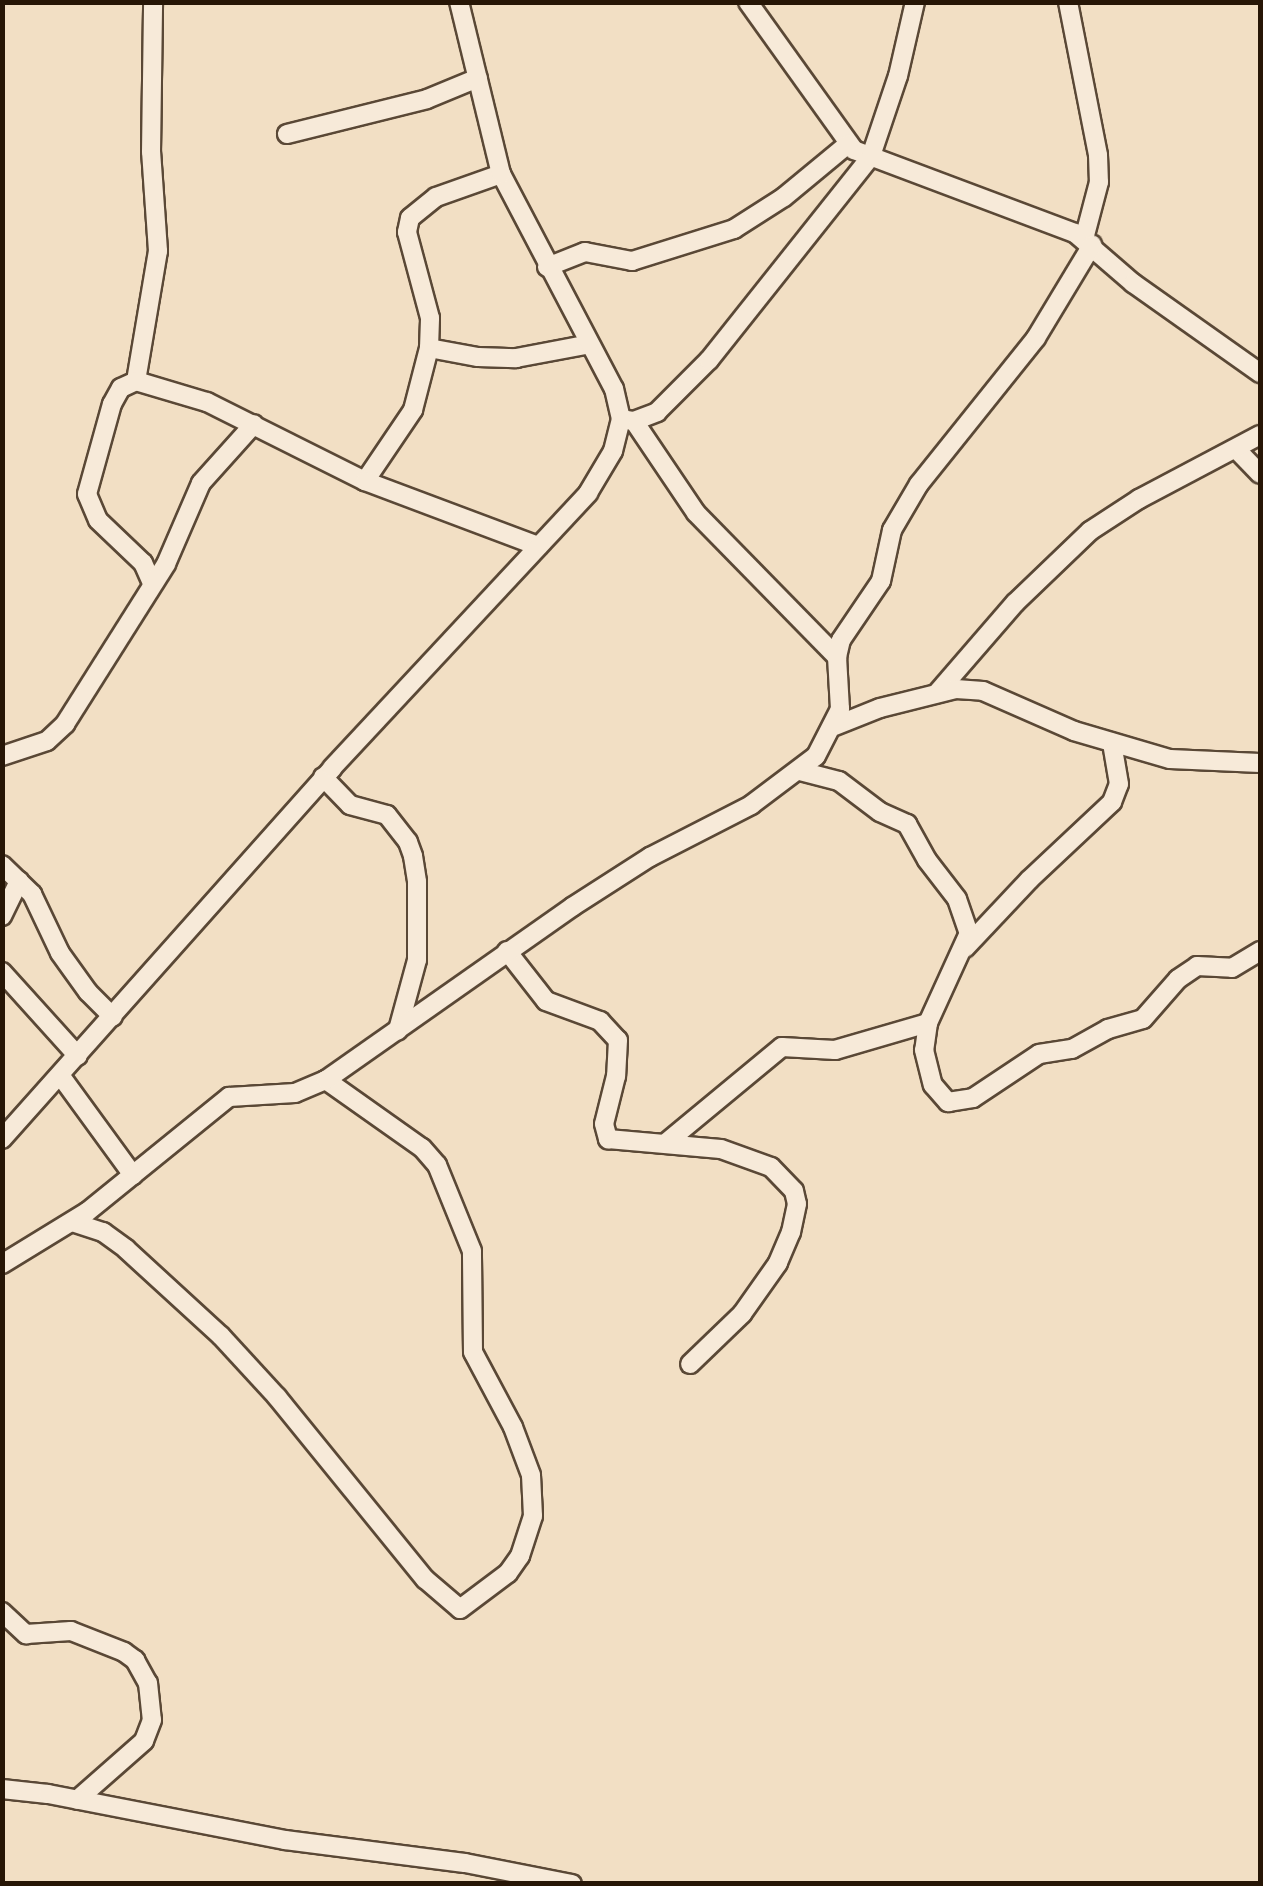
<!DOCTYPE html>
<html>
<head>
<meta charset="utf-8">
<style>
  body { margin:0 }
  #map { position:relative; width:1263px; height:1886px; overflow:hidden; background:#f2dfc4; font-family:Vollkorn,serif }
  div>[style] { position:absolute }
  .roads { filter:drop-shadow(2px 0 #5a4836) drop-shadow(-2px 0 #5a4836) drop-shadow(0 2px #5a4836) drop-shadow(0 -2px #5a4836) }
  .minor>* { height:18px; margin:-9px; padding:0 9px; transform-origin:9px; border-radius:9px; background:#f7ead9 }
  span { translate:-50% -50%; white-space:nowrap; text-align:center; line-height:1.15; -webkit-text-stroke:9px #f7ead9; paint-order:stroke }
  .frame { position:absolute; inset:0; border:5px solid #271606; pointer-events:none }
</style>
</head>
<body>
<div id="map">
  <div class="roads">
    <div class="minor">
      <i style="left:748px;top:2px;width:182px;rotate:54.4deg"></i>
      <i style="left:854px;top:150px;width:236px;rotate:20.6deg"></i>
      <i style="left:1075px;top:233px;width:77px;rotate:40.8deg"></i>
      <i style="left:1133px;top:283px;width:156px;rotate:35.3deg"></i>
      <i style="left:1068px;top:2px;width:156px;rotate:78.9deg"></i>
      <i style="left:1098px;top:155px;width:27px;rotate:88deg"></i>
      <i style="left:1099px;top:182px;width:59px;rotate:104.7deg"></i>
      <i style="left:287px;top:134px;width:144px;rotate:-14deg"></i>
      <i style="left:427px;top:99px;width:55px;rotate:-22.4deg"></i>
      <i style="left:547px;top:267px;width:41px;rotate:-21.5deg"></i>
      <i style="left:585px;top:252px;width:48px;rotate:10.8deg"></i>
      <i style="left:632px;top:261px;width:107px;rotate:-17.4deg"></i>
      <i style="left:734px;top:229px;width:59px;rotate:-32.6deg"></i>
      <i style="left:784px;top:197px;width:83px;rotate:-39.6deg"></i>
      <i style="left:429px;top:348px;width:50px;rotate:10.4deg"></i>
      <i style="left:478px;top:357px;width:38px;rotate:2deg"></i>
      <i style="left:516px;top:358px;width:75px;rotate:-10.7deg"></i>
      <i style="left:136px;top:381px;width:132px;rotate:-80.4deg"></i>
      <i style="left:158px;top:251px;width:99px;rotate:-94deg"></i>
      <i style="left:151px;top:152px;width:150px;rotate:-89.2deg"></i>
      <i style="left:621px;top:419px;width:13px;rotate:9deg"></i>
      <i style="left:634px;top:421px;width:25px;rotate:-21deg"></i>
      <i style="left:657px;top:412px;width:74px;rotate:-45deg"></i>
      <i style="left:709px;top:360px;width:260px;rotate:-51.5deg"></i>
      <i style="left:871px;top:156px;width:84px;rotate:-71.4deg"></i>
      <i style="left:898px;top:76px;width:76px;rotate:-77.1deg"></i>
      <i style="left:634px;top:421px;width:111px;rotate:56deg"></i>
      <i style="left:696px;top:513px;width:202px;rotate:45.6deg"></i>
      <i style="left:1237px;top:450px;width:33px;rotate:46deg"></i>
      <i style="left:365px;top:481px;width:86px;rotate:-55.9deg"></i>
      <i style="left:413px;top:410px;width:64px;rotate:-75.5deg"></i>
      <i style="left:429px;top:348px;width:30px;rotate:-88deg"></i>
      <i style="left:430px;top:318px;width:89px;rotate:-105deg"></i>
      <i style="left:407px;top:232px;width:14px;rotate:-78deg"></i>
      <i style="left:410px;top:218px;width:33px;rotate:-39deg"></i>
      <i style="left:436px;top:197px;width:69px;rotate:-19.5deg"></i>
      <i style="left:152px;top:583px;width:22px;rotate:-114deg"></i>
      <i style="left:143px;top:563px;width:62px;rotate:-136.3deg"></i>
      <i style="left:98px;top:520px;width:28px;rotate:-113deg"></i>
      <i style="left:87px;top:494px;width:93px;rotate:-74.5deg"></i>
      <i style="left:112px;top:404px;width:18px;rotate:-61deg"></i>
      <i style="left:121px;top:388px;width:17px;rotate:-25deg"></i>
      <i style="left:136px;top:381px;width:74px;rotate:16.5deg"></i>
      <i style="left:207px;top:402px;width:177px;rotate:26.6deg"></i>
      <i style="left:365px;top:481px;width:185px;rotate:20.6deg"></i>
      <i style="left:937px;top:693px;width:119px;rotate:-49.1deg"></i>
      <i style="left:1015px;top:603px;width:104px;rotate:-43.8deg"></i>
      <i style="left:1090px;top:531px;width:59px;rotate:-33.1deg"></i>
      <i style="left:1139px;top:499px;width:137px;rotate:-27.9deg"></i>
      <i style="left:835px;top:726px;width:48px;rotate:-21.8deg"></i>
      <i style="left:880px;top:708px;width:78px;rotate:-14deg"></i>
      <i style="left:956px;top:689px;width:27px;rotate:4deg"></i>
      <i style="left:983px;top:691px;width:99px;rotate:23.7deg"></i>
      <i style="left:1074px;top:731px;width:100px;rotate:16.3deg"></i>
      <i style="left:1170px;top:759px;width:90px;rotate:2.5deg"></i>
      <i style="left:2px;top:756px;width:47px;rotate:-18.4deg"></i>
      <i style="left:47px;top:741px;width:25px;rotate:-43deg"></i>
      <i style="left:65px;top:724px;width:189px;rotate:-57.7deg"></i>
      <i style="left:166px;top:564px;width:88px;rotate:-66.6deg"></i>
      <i style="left:201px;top:483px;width:79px;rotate:-48.1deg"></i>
      <i style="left:800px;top:771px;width:40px;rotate:14.4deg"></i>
      <i style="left:839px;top:781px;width:51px;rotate:37.1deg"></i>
      <i style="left:880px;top:812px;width:30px;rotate:24deg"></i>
      <i style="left:907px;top:824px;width:41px;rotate:60.9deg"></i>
      <i style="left:927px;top:860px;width:49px;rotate:52.4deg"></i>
      <i style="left:957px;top:899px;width:36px;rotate:71deg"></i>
      <i style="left:969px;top:933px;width:99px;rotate:114.5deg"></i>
      <i style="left:928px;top:1023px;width:27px;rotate:98deg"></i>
      <i style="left:924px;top:1050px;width:36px;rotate:76deg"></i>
      <i style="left:933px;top:1085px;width:23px;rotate:49deg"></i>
      <i style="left:948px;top:1102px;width:25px;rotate:-9deg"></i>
      <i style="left:973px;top:1098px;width:79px;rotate:-33.7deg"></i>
      <i style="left:1039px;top:1054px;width:33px;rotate:-9deg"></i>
      <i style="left:1072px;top:1049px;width:41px;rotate:-29.1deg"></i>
      <i style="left:1108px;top:1029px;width:36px;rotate:-16deg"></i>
      <i style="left:1143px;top:1019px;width:53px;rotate:-48.8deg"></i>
      <i style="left:1178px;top:979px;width:23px;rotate:-34deg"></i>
      <i style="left:1197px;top:966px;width:35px;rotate:3deg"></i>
      <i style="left:1232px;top:968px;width:33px;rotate:-31deg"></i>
      <i style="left:323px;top:777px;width:39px;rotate:46deg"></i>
      <i style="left:350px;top:805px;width:38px;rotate:15deg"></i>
      <i style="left:387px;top:815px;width:34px;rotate:52deg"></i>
      <i style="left:408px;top:842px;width:15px;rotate:70deg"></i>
      <i style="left:413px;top:856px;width:26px;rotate:81deg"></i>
      <i style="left:417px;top:882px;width:78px;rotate:90deg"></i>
      <i style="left:417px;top:960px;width:73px;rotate:105.2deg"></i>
      <i style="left:2px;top:865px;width:42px;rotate:44deg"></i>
      <i style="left:32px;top:894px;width:65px;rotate:64.6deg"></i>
      <i style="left:60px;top:953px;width:48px;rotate:54.3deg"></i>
      <i style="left:88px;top:992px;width:35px;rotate:45deg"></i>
      <i style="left:2px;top:916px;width:39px;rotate:-64deg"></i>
      <i style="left:965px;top:948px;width:93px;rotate:-46.7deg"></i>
      <i style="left:1029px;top:880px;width:114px;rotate:-43.2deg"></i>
      <i style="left:1112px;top:802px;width:19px;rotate:-69deg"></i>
      <i style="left:1119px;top:784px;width:42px;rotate:-99.7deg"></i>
      <i style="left:507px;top:951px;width:63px;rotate:52deg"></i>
      <i style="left:546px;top:1001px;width:58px;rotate:20.3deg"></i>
      <i style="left:600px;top:1021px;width:26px;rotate:47deg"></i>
      <i style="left:618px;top:1040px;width:36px;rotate:93deg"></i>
      <i style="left:616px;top:1076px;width:49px;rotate:104deg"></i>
      <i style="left:604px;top:1124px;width:16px;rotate:75deg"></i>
      <i style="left:608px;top:1139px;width:113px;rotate:5.1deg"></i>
      <i style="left:721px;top:1149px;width:53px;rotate:19.8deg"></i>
      <i style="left:771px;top:1167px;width:33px;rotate:46deg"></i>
      <i style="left:794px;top:1191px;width:13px;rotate:77deg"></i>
      <i style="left:797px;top:1204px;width:29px;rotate:102deg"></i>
      <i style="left:791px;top:1232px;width:34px;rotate:113deg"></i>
      <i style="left:778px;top:1263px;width:62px;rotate:125.2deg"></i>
      <i style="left:742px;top:1314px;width:72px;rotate:136.1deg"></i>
      <i style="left:2px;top:972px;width:113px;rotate:47.9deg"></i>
      <i style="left:60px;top:1075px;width:124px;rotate:53.9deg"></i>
      <i style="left:2px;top:1139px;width:497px;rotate:-48.3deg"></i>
      <i style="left:332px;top:768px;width:376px;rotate:-47deg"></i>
      <i style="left:588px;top:493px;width:49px;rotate:-59.2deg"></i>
      <i style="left:613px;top:451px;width:33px;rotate:-76deg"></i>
      <i style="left:621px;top:419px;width:31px;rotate:-103deg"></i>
      <i style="left:614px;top:389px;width:243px;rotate:-117.7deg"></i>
      <i style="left:501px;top:174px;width:177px;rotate:-103.7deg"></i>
      <i style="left:667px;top:1142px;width:149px;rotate:-39.6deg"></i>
      <i style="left:782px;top:1047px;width:53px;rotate:3.2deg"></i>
      <i style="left:835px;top:1050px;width:97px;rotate:-16.2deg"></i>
      <i style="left:72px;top:1222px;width:33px;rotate:18deg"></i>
      <i style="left:103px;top:1232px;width:29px;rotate:36deg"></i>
      <i style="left:126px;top:1249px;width:129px;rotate:42.5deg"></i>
      <i style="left:221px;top:1336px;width:83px;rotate:47.4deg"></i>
      <i style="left:277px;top:1397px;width:235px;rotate:50.9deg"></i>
      <i style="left:425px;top:1579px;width:46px;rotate:40.6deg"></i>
      <i style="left:460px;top:1609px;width:60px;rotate:-36.9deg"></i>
      <i style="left:508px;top:1573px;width:21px;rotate:-55deg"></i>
      <i style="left:520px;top:1556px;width:42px;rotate:-72deg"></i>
      <i style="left:533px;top:1516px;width:41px;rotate:-92.8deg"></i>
      <i style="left:531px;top:1475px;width:51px;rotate:-110.6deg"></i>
      <i style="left:513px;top:1427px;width:85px;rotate:-118.1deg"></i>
      <i style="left:473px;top:1352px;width:101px;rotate:-90.6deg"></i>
      <i style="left:472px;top:1251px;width:93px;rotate:-112.1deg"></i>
      <i style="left:437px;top:1165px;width:23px;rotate:-131deg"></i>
      <i style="left:422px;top:1148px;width:118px;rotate:-144.7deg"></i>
      <i style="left:2px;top:1264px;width:100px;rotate:-31.5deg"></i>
      <i style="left:87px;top:1212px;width:183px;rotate:-39deg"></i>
      <i style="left:229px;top:1097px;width:66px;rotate:-3.5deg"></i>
      <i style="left:295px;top:1093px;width:34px;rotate:-23deg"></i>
      <i style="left:326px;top:1080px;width:301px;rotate:-35.1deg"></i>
      <i style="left:572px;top:907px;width:93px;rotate:-32.7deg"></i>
      <i style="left:650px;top:857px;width:114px;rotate:-27.2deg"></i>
      <i style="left:751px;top:805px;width:81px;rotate:-37deg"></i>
      <i style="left:816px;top:756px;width:53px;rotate:-62.9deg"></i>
      <i style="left:840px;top:709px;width:52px;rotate:-93.3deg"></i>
      <i style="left:837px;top:657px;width:17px;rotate:-77deg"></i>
      <i style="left:841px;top:640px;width:71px;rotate:-55.9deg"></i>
      <i style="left:881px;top:581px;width:52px;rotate:-77.8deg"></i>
      <i style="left:892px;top:530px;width:53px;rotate:-59.6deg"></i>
      <i style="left:919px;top:484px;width:187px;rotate:-51.3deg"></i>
      <i style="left:1036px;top:338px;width:109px;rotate:-58.9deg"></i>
      <i style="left:2px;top:1612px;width:33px;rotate:43deg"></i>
      <i style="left:26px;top:1634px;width:45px;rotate:-3.8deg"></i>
      <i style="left:71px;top:1631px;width:57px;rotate:21.6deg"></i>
      <i style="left:124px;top:1652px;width:14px;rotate:36deg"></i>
      <i style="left:135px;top:1660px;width:26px;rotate:61deg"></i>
      <i style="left:148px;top:1683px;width:37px;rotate:84deg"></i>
      <i style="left:152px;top:1720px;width:22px;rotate:111deg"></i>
      <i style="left:144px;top:1741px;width:89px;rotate:138.6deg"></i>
      <i style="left:2px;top:1789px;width:46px;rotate:6.2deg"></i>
      <i style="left:48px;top:1794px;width:241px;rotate:11deg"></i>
      <i style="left:285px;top:1840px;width:181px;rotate:7.3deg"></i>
      <i style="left:465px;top:1863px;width:109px;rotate:11.1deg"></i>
    </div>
  </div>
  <div class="frame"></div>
</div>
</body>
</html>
